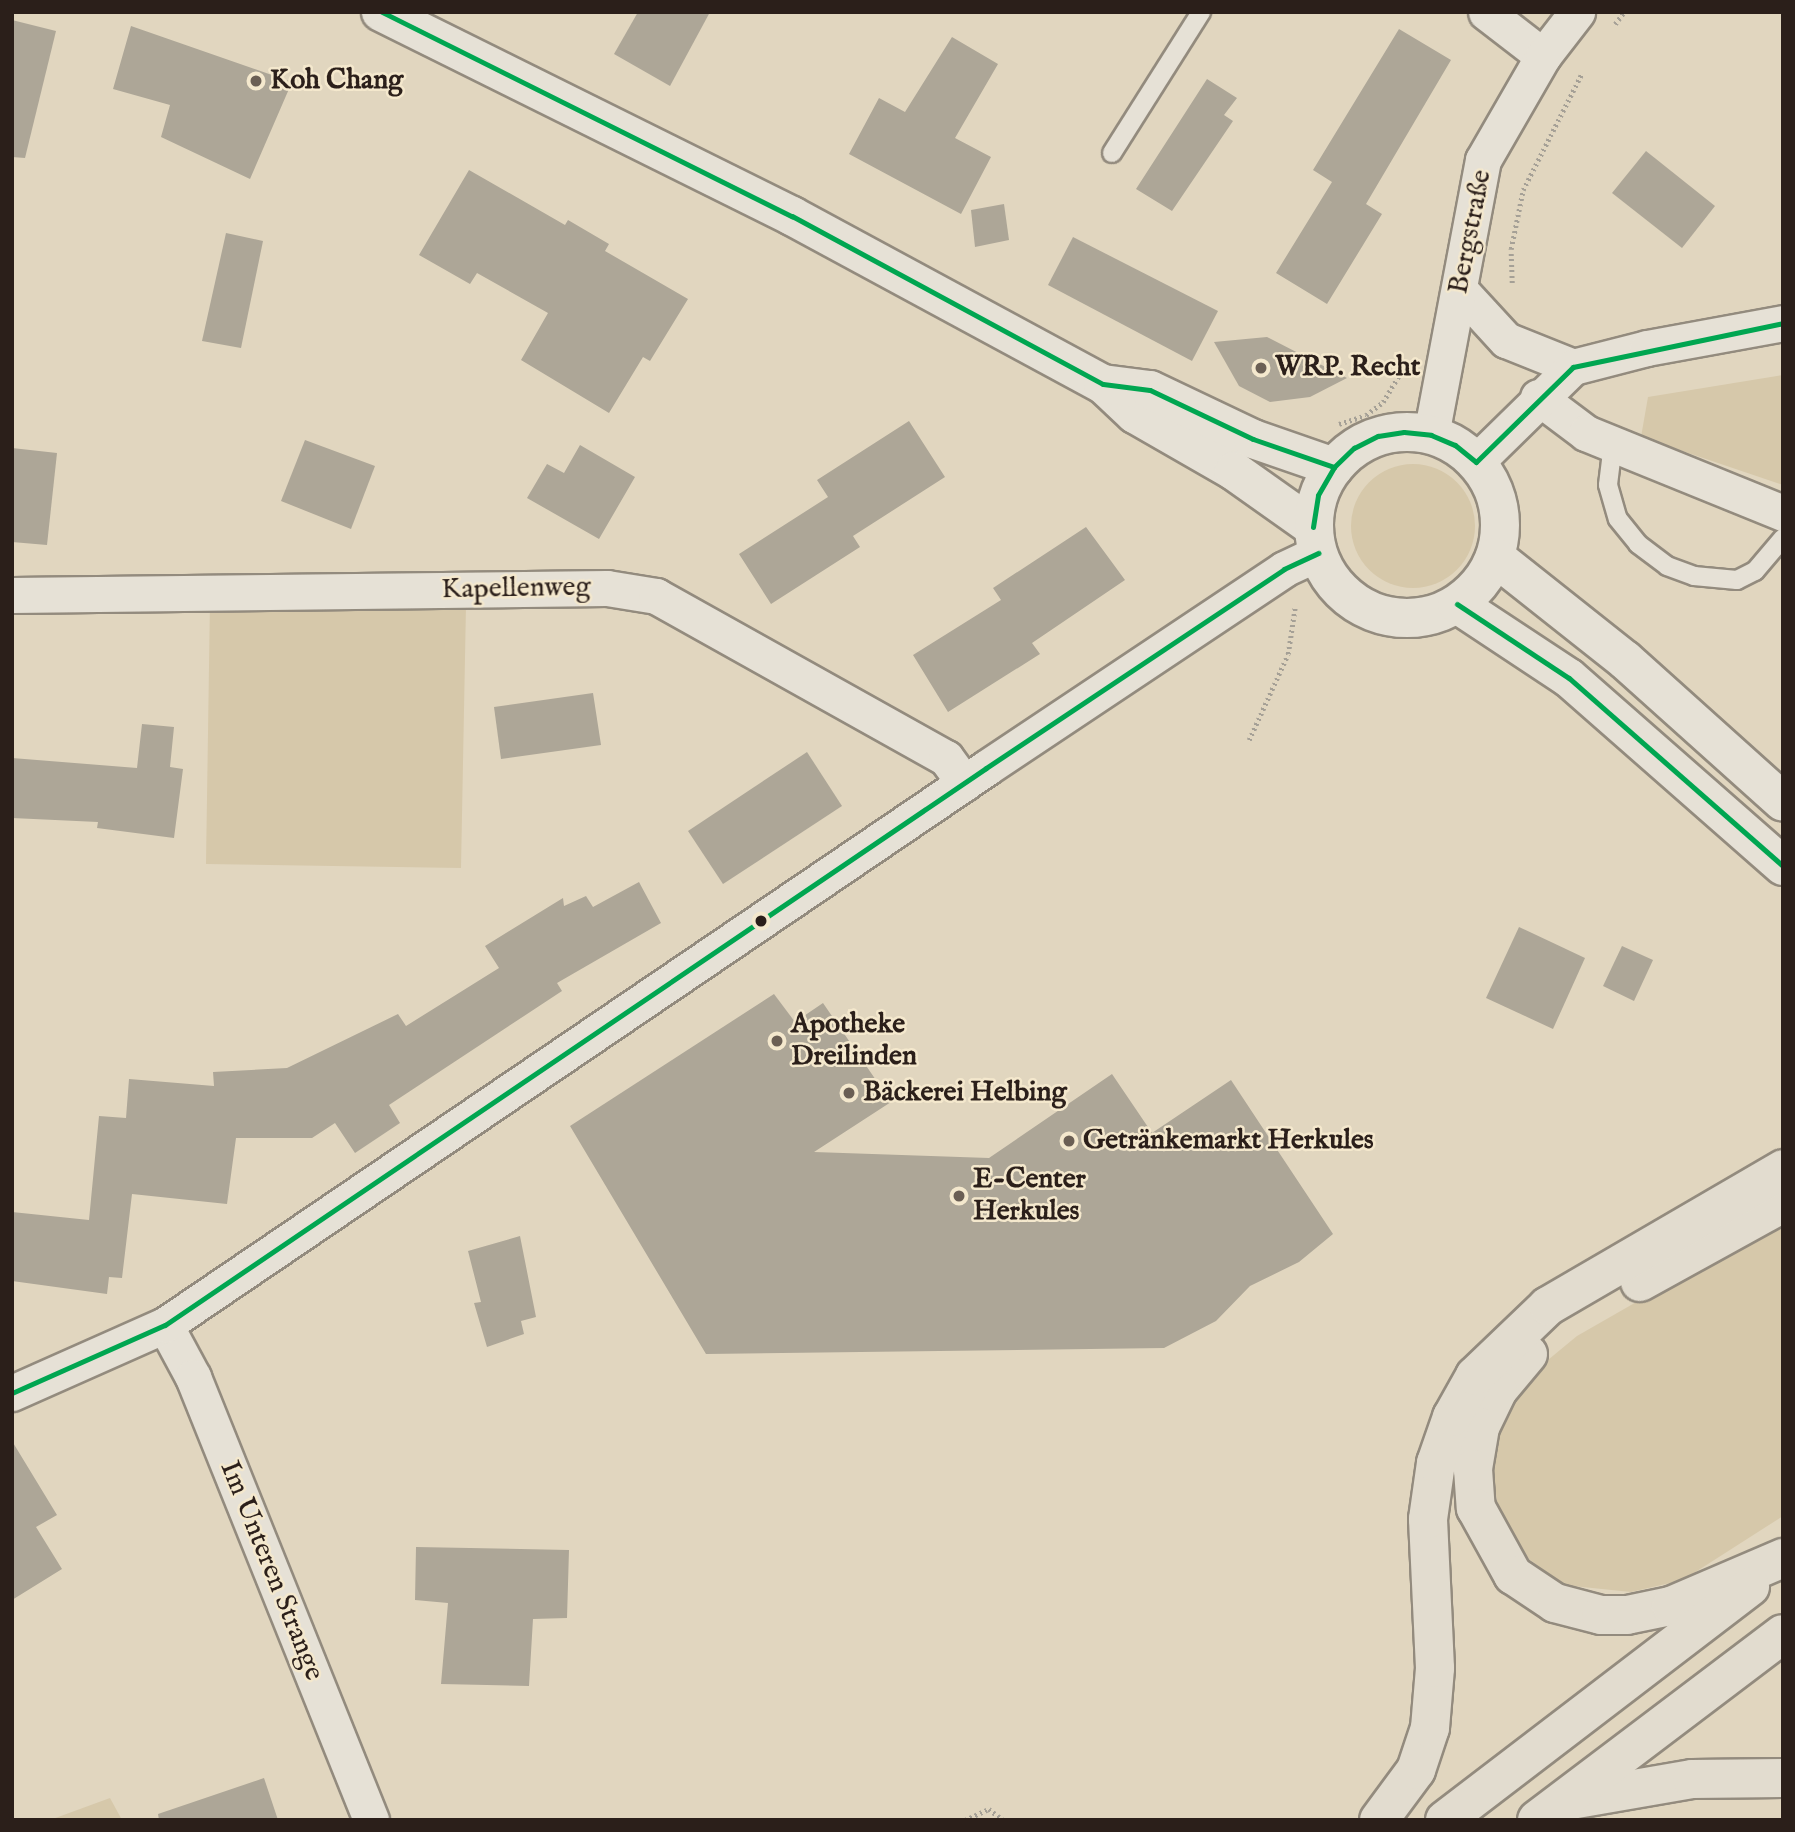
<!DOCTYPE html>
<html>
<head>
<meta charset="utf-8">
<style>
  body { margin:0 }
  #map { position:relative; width:1795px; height:1832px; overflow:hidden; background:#e1d6bf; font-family:"IM FELL English",serif }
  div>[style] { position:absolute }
  .green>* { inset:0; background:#d6c8aa }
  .round { border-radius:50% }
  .building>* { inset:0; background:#ada697 }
  .path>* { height:4.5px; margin-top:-2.25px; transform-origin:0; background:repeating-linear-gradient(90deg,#a5a096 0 2px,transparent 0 5.5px) }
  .roads { filter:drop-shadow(2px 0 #938b7e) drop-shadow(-2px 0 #938b7e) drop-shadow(0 2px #938b7e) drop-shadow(0 -2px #938b7e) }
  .lane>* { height:18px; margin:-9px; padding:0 9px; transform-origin:9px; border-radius:9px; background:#e6e1d6 }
  .street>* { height:35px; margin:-17.5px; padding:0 17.5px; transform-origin:17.5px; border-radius:17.5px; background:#e6e1d6 }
  .secondary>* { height:38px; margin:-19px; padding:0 19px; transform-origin:19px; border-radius:19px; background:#e6e1d6 }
  .secondary>.ring { margin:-19px; padding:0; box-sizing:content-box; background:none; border:38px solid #e6e1d6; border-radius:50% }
  .highway>* { height:38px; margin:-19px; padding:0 19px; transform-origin:19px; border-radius:19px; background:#e2dccf }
  .bus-1>* { height:5px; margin:-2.5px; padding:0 2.5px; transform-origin:2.5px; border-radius:2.5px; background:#00a651 }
  .dots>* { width:19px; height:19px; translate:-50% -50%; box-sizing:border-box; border:4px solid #f4e8cd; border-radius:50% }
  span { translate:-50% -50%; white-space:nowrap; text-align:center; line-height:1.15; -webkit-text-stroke:5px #f4e8cd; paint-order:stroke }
  .poi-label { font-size:28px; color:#2b1f1a; font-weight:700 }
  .left { translate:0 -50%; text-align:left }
  .street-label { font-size:28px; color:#2b1f1a }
  .frame { position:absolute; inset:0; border:14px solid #2b1f1a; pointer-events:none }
</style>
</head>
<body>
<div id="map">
  <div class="green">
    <i style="clip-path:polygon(1783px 375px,1783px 485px,1641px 437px,1648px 397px)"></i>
    <i class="round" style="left:1351px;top:464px;width:124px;height:124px"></i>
    <i style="clip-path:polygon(210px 601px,466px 605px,461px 868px,206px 864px)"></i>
    <i style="clip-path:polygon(1783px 1218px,1783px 1516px,1683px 1580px,1631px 1592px,1563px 1585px,1529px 1559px,1508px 1531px,1497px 1501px,1492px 1469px,1498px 1433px,1513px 1400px,1537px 1369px,1577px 1336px)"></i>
    <i style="clip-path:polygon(110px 1798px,122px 1820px,50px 1820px)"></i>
  </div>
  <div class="building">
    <i style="clip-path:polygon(638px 12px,710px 12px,670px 86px,614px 54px)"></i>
    <i style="clip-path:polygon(12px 20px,56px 31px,25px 158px,12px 157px)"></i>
    <i style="clip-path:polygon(131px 26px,292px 82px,250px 179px,161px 137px,170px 105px,113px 89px)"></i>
    <i style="clip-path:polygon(1399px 29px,1451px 60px,1366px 204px,1382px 214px,1327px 304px,1276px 273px,1332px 182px,1313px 170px)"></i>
    <i style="clip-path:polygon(952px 37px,998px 64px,955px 138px,991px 157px,961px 214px,849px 154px,879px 98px,905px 112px)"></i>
    <i style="clip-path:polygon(1207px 79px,1237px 98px,1224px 115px,1233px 121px,1172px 211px,1136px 189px)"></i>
    <i style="clip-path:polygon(1646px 151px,1715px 206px,1682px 248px,1612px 193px)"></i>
    <i style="clip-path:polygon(469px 170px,565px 225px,568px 220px,609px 244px,605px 251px,688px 299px,650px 361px,643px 357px,609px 413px,521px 360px,548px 313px,477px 273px,470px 284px,419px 255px)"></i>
    <i style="clip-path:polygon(1004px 204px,1009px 240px,975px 247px,971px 210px)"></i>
    <i style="clip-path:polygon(226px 233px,263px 241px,241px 348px,202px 341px)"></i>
    <i style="clip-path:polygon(1073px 237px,1218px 311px,1192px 361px,1048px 285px)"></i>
    <i style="clip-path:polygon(1267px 337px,1347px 378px,1310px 397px,1270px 402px,1239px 386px,1214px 342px)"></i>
    <i style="clip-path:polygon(909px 421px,945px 477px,853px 536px,860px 547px,771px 604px,739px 554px,828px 497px,817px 480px)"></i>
    <i style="clip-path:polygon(305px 440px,375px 466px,351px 529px,281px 501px)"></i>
    <i style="clip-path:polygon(580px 445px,635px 477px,599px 539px,527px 498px,547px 464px,564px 473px)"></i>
    <i style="clip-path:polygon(12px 448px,57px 453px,47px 545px,12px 542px)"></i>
    <i style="clip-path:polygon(1086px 527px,1125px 580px,1032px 643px,1040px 654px,948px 712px,913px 655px,1001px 600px,993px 588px)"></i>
    <i style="clip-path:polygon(593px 693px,601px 745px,501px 759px,494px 707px)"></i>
    <i style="clip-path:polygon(142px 724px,174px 727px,170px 767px,183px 769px,174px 838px,97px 828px,98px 822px,12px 818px,12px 758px,137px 768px)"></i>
    <i style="clip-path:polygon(807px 752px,842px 806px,723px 884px,688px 831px)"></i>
    <i style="clip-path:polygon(639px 882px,661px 923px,557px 983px,562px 991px,389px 1105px,400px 1123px,355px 1153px,335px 1123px,312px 1138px,236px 1138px,227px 1204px,132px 1194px,122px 1278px,109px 1277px,107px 1294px,12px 1281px,12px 1212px,89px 1220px,99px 1116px,126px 1118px,129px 1079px,214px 1086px,213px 1072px,287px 1068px,398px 1014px,406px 1026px,499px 968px,485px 946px,563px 898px,564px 906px,586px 896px,593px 907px)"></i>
    <i style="clip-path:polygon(1519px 927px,1585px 958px,1553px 1029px,1486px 998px)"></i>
    <i style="clip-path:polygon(1622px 946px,1653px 960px,1634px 1001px,1603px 986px)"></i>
    <i style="clip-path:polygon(774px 994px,795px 1022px,823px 1003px,891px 1102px,814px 1152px,989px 1158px,1112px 1074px,1152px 1133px,1231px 1080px,1333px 1234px,1299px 1262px,1250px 1286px,1216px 1321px,1164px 1348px,706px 1354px,570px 1126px)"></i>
    <i style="clip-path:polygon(520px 1236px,536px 1317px,521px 1321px,524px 1334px,487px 1347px,474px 1303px,481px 1302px,468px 1251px)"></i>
    <i style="clip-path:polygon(12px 1441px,57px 1515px,36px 1527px,62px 1569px,12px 1600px)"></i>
    <i style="clip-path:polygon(416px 1547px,569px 1550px,567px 1618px,533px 1619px,529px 1686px,441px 1684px,448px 1603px,415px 1600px)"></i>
    <i style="clip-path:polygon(264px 1778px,278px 1820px,159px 1820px,158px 1814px)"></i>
  </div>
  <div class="path">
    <i style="left:1615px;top:24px;width:15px;rotate:-53deg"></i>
    <i style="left:1512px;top:283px;width:34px;rotate:-92deg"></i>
    <i style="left:1511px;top:249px;width:60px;rotate:-78.5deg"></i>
    <i style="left:1523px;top:190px;width:129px;rotate:-63.2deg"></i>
    <i style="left:1339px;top:424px;width:28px;rotate:-18deg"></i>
    <i style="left:1366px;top:415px;width:21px;rotate:-37deg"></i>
    <i style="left:1383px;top:402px;width:35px;rotate:-59deg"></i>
    <i style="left:1249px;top:740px;width:94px;rotate:-65.6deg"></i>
    <i style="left:1288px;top:654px;width:48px;rotate:-81.5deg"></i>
    <i style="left:965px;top:1820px;width:26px;rotate:-25deg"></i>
    <i style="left:989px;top:1809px;width:18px;rotate:38deg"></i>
  </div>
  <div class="roads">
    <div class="lane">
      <i style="left:1112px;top:153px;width:167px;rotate:-57.7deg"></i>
      <i style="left:1613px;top:444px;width:41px;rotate:97deg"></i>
      <i style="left:1608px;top:485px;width:35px;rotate:74deg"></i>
      <i style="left:1618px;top:519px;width:32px;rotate:51deg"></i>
      <i style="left:1638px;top:544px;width:36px;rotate:37deg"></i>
      <i style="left:1667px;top:566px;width:29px;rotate:20deg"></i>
      <i style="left:1694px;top:576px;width:43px;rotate:5.3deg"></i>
      <i style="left:1737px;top:580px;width:20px;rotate:-27deg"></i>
      <i style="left:1755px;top:571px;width:43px;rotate:-49.7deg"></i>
    </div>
    <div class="street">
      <i style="left:1486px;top:12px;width:72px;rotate:37.7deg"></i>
      <i style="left:1460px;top:290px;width:68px;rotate:47.4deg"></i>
      <i style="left:1506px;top:340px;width:72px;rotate:21.9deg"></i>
      <i style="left:1538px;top:397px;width:60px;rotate:36.9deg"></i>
      <i style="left:1586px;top:433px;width:213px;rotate:22.1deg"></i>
      <i style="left:1431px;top:435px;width:280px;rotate:-79.3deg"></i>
      <i style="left:1483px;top:160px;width:120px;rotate:-60deg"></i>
      <i style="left:1543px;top:56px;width:56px;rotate:-52.3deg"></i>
      <i style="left:1476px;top:462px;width:136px;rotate:-44.4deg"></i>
      <i style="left:1573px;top:367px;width:76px;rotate:-14.4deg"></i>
      <i style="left:1647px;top:348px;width:138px;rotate:-10.4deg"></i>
      <i style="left:12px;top:595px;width:595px;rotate:-0.67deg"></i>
      <i style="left:607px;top:588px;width:50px;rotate:9.3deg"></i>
      <i style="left:656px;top:596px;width:332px;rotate:29.2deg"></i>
      <i style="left:946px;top:758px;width:31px;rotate:54deg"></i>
      <i style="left:165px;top:1325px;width:59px;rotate:61.7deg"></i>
      <i style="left:193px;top:1377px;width:477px;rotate:68.1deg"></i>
      <i style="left:12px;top:1393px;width:167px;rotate:-24deg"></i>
      <i style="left:165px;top:1325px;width:992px;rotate:-34.15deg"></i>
      <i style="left:986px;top:768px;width:358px;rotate:-33.7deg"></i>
      <i style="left:1284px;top:569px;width:38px;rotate:-25deg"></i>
    </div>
    <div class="secondary">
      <i style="left:381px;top:12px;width:459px;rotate:26.4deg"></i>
      <i style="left:792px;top:216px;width:353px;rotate:28.4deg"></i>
      <i style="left:1103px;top:384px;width:44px;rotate:43.2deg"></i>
      <i style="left:1135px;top:414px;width:114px;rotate:29.9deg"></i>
      <i style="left:1234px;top:471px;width:97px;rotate:35.3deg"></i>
      <i style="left:1103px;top:384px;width:47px;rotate:7.3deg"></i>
      <i style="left:1150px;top:390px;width:114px;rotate:25.4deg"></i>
      <i style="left:1253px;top:439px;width:86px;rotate:19.1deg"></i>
      <i class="ring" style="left:1314px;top:432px;width:148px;height:148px"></i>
      <i style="left:1495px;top:557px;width:166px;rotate:38.4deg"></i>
      <i style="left:1625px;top:660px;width:212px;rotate:41.9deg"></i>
      <i style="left:1457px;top:604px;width:134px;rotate:33.5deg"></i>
      <i style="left:1569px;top:678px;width:285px;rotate:41.3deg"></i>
    </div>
    <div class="highway">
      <i style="left:1640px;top:1282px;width:163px;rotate:-28.9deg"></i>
      <i style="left:1528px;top:1354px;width:47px;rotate:129.8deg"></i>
      <i style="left:1498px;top:1390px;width:41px;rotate:115.9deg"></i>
      <i style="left:1480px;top:1427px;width:43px;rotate:99.5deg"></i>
      <i style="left:1473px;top:1469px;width:39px;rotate:86deg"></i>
      <i style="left:1476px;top:1508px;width:77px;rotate:61.1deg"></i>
      <i style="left:1513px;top:1575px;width:50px;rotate:33.7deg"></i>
      <i style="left:1555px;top:1603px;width:48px;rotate:14.6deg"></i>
      <i style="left:1601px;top:1615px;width:26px"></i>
      <i style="left:1627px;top:1615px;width:45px;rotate:-11.6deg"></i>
      <i style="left:1671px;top:1606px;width:122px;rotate:-23.2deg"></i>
      <i style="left:1565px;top:1801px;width:129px;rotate:-9.8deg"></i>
      <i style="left:1692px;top:1779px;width:91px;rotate:-0.6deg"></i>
      <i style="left:1379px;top:1820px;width:62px;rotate:-53.5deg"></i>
      <i style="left:1416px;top:1770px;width:44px;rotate:-71.6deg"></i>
      <i style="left:1430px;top:1728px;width:60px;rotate:-85.2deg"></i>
      <i style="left:1435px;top:1668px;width:149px;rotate:-92.7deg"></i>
      <i style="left:1428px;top:1519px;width:57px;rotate:-81.9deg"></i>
      <i style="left:1436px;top:1463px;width:49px;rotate:-70.8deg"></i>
      <i style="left:1452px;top:1417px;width:47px;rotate:-60.7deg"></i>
      <i style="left:1475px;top:1376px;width:101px;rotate:-43.8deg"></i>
      <i style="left:1548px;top:1306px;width:272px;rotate:-30.2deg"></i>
      <i style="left:1445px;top:1820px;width:384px;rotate:-37.4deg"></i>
      <i style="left:1537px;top:1820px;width:308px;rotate:-37.1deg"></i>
    </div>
  </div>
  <div class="bus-1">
    <i style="left:382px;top:12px;width:458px;rotate:26.5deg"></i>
    <i style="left:792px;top:216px;width:353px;rotate:28.4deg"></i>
    <i style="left:1103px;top:384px;width:47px;rotate:7.3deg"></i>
    <i style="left:1150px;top:390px;width:114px;rotate:25.4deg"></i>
    <i style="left:1253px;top:439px;width:86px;rotate:19.1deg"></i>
    <i style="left:1431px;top:435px;width:26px;rotate:23deg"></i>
    <i style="left:1455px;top:445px;width:27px;rotate:39deg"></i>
    <i style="left:1476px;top:462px;width:136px;rotate:-44.4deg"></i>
    <i style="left:1573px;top:367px;width:215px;rotate:-11.8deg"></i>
    <i style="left:1313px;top:527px;width:32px;rotate:-81deg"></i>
    <i style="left:1318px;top:495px;width:32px;rotate:-60deg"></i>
    <i style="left:1334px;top:467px;width:28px;rotate:-44deg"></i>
    <i style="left:1354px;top:448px;width:27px;rotate:-27deg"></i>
    <i style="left:1378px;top:436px;width:26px;rotate:-9deg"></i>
    <i style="left:1404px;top:432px;width:27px;rotate:6deg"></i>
    <i style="left:1457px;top:604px;width:134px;rotate:33.5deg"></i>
    <i style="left:1569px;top:678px;width:285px;rotate:41.3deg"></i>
    <i style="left:12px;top:1393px;width:167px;rotate:-24deg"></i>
    <i style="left:165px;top:1325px;width:992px;rotate:-34.15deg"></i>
    <i style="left:986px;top:768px;width:358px;rotate:-33.7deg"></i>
    <i style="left:1284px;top:569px;width:38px;rotate:-25deg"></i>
  </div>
  <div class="dots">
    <i style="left:256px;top:81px;background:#6b5f54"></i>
    <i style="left:1261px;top:368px;background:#6b5f54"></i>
    <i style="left:761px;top:921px;background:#2b1f1a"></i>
    <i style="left:777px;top:1041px;background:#6b5f54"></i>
    <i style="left:849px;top:1093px;background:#6b5f54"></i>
    <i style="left:1069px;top:1141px;background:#6b5f54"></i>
    <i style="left:959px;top:1196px;background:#6b5f54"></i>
  </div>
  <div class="poi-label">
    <span class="left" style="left:270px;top:81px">Koh Chang</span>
    <span class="left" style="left:1275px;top:368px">WRP. Recht</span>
    <span class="left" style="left:791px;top:1041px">Apotheke<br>Dreilinden</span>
    <span class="left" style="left:863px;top:1093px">Bäckerei Helbing</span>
    <span class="left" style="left:1083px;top:1141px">Getränkemarkt Herkules</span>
    <span class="left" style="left:973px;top:1196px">E-Center<br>Herkules</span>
  </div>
  <div class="street-label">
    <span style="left:1471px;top:232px;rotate:-79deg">Bergstraße</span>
    <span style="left:516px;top:589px;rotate:-1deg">Kapellenweg</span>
    <span style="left:271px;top:1571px;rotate:68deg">Im Unteren Strange</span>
  </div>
  <div class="frame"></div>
</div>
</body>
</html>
